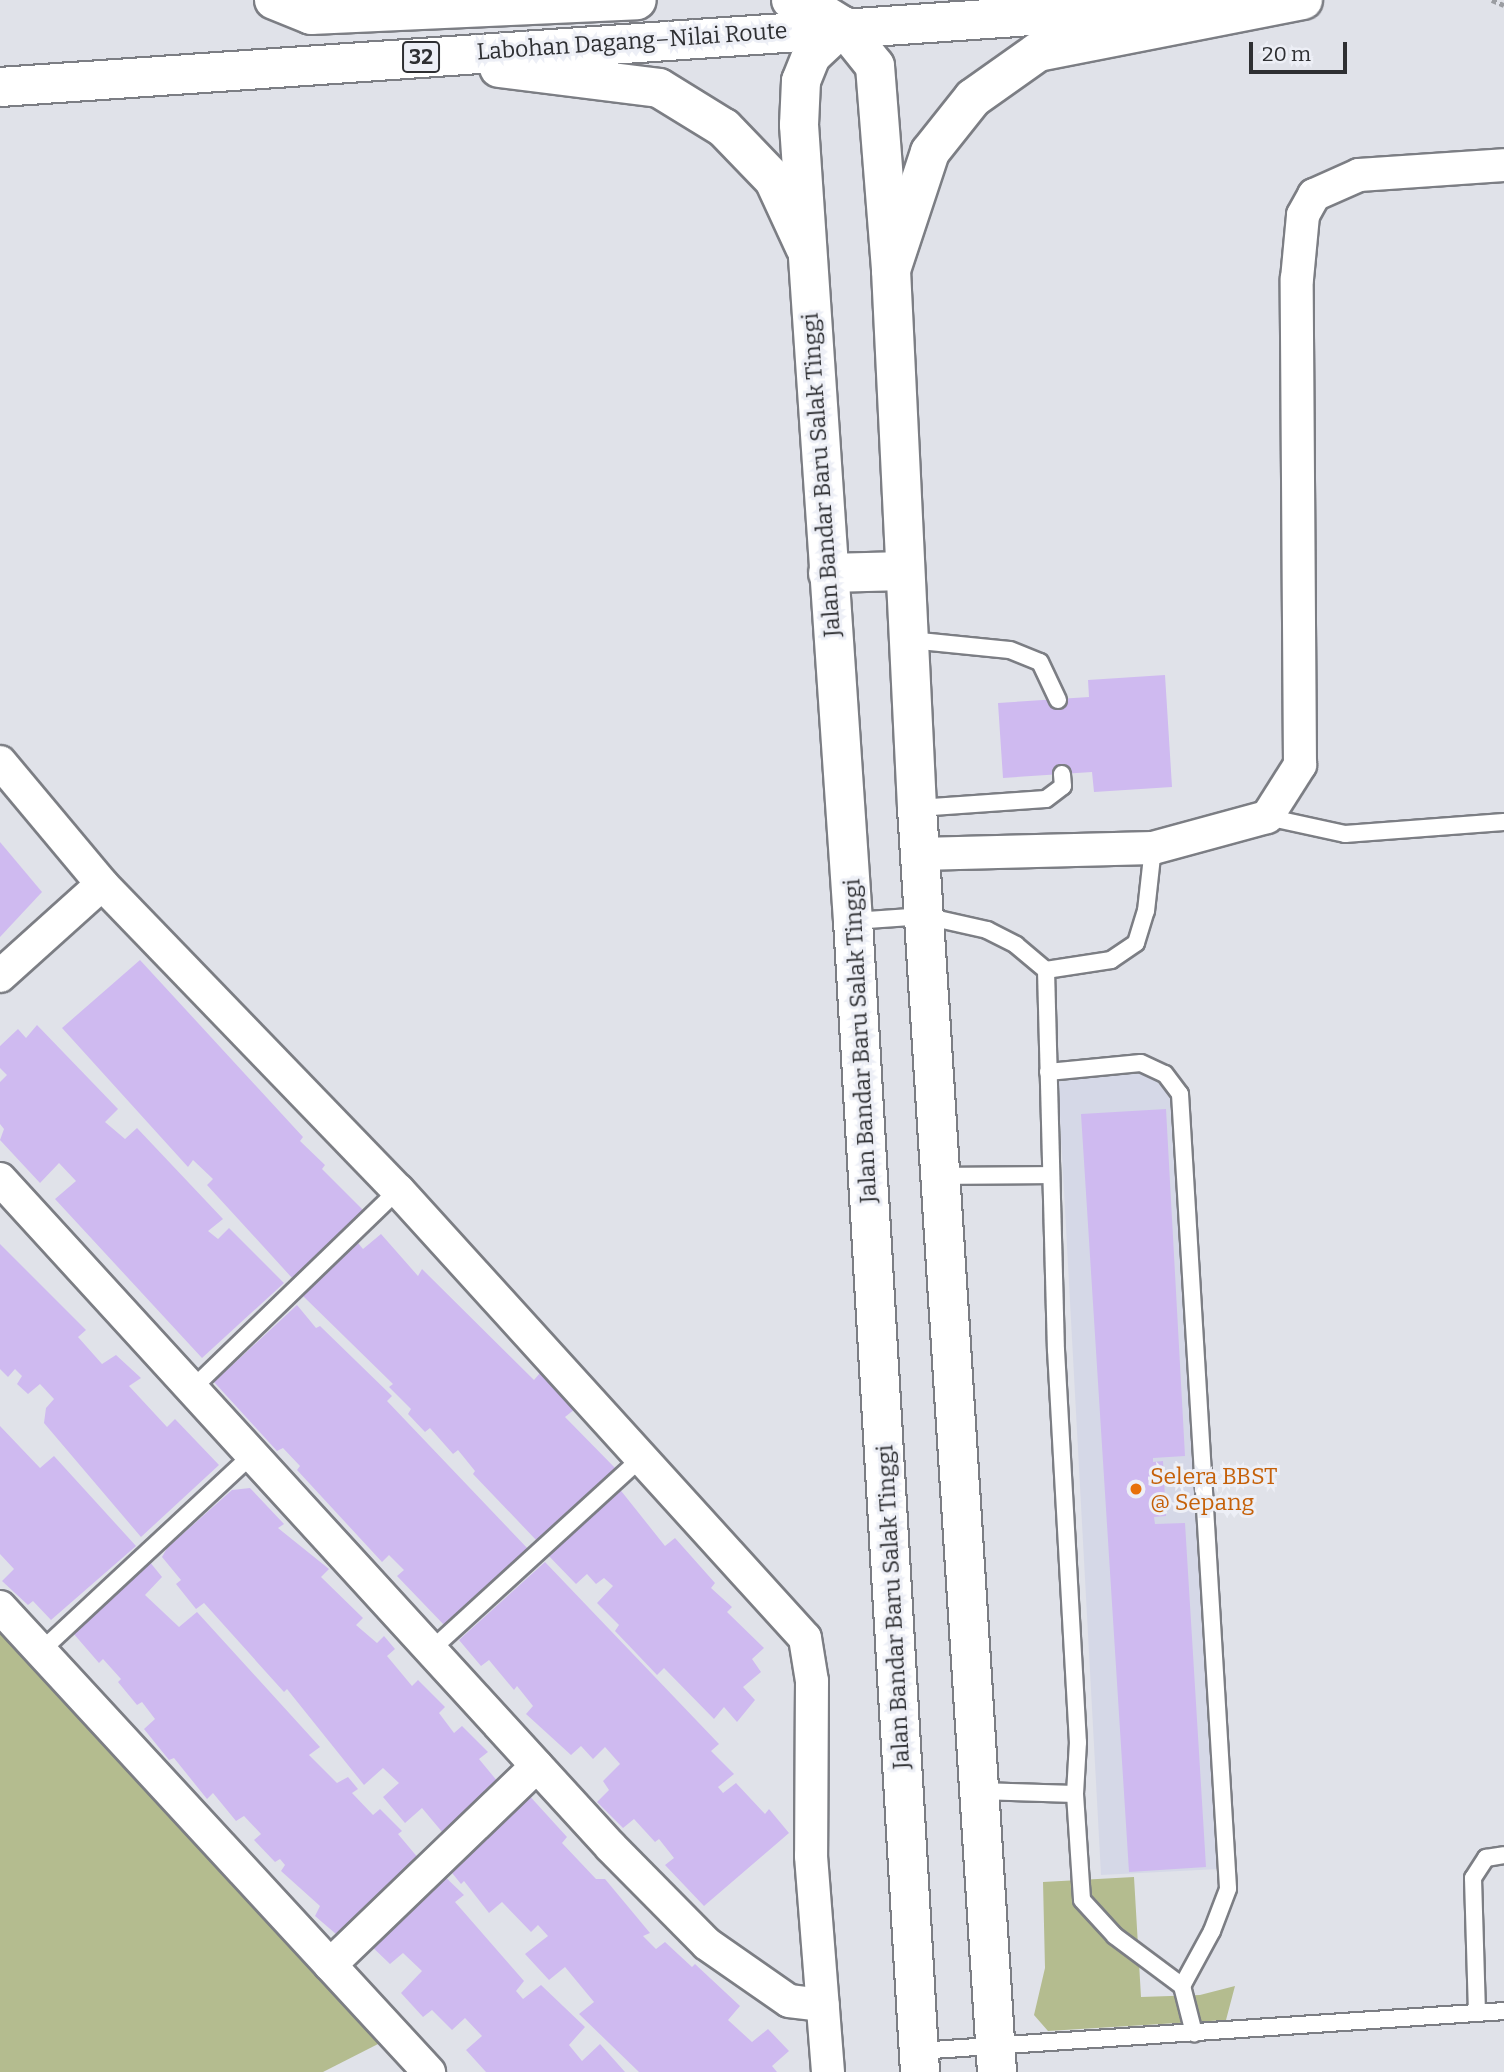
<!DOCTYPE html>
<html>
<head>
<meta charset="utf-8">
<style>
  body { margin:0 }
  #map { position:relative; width:1504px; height:2072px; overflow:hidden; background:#e0e2e9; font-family:Bitter,serif }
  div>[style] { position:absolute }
  .built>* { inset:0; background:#d5d8e7 }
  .green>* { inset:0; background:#b4bc8f }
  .building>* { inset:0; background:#cfbaf0 }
  .path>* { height:4.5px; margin-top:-2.25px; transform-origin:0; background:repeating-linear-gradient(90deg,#9b9da2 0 5px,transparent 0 8.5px) }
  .roads { filter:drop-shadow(2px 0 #7c7e84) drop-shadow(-2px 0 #7c7e84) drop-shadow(0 2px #7c7e84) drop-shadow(0 -2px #7c7e84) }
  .service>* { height:16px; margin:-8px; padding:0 8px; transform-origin:8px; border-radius:8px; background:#fff }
  .minor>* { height:32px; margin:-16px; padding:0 16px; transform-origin:16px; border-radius:16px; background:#fff }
  .secondary>* { height:38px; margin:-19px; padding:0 19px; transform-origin:19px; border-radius:19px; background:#fff }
  .primary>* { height:38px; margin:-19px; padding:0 19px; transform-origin:19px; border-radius:19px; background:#fff }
  .dots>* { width:19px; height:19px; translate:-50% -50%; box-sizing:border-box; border:4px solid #edeff6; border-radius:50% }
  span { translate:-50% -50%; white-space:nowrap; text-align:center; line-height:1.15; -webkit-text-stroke:6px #edeff6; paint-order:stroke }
  .shield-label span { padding:2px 5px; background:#edeff6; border:2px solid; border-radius:5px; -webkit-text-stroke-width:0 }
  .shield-label { font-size:21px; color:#2e2f32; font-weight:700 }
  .street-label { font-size:23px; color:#2e2f32 }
  .food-label { font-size:23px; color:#c56008 }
  .left { translate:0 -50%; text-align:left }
  .scale { position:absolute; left:1249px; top:42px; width:98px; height:32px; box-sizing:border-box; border:4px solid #2e2f32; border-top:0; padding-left:9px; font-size:21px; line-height:24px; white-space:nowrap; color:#2e2f32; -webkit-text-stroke:5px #edeff6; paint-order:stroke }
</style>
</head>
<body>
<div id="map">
  <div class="built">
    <i style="clip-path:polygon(1138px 1071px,1161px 1080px,1174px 1098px,1219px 1869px,1101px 1875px,1058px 1080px)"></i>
  </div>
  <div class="green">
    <i style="clip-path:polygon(0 1632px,29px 1662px,380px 2043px,323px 2072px,0 2072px)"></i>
    <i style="clip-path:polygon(1134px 1877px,1141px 1997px,1200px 1995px,1235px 1986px,1226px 2020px,1048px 2031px,1034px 2015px,1045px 1968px,1043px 1882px)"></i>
  </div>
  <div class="building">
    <i style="clip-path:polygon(1165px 675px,1172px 787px,1094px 792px,1092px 772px,1003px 778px,998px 703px,1089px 697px,1088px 680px)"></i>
    <i style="clip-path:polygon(0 842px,42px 892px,0 937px)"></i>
    <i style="clip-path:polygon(140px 960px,303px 1137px,300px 1141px,325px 1165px,322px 1169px,364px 1211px,293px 1279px,207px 1185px,213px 1179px,193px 1160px,188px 1167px,62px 1028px)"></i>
    <i style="clip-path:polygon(37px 1025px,118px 1109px,105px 1122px,125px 1139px,137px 1128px,223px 1219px,208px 1231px,218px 1239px,229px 1228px,284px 1283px,202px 1358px,55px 1199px,76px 1181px,59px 1163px,40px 1183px,0 1140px,4px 1129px,0 1124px,0 1082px,7px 1075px,0 1068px,0 1046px,18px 1029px,26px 1038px)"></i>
    <i style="clip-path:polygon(1166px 1109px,1185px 1456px,1153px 1458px,1153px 1462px,1163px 1461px,1166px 1516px,1154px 1517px,1155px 1524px,1185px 1523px,1206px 1867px,1129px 1872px,1081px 1114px)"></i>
    <i style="clip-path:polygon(381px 1234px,418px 1276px,422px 1269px,534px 1380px,540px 1373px,575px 1409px,565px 1417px,618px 1471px,538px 1542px,473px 1474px,475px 1471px,458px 1450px,453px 1454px,430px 1428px,425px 1432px,408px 1414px,411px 1409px,389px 1387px,393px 1384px,303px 1296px,358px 1243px,363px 1249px)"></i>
    <i style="clip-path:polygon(0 1244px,86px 1330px,78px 1337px,102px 1364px,116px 1355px,141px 1378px,129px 1386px,167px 1427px,175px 1419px,219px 1465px,141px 1537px,44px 1423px,46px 1408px,54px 1399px,40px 1384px,28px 1394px,17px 1384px,22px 1376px,15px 1369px,8px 1377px,0 1369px)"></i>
    <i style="clip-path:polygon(297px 1305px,316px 1328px,320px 1326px,392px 1396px,387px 1401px,529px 1550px,446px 1627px,397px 1576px,404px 1570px,389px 1555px,382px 1562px,297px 1470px,300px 1466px,283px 1448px,277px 1451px,214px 1382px)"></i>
    <i style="clip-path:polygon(0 1426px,40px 1468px,54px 1456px,136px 1546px,51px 1620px,33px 1601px,28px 1605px,2px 1581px,14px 1569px,0 1554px)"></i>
    <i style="clip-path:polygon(618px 1487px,665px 1546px,675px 1538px,715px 1583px,711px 1588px,732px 1607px,727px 1612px,764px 1648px,752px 1659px,761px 1672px,743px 1687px,755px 1700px,737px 1722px,724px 1707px,714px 1719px,664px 1668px,657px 1675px,615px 1631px,619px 1625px,597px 1603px,613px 1586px,604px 1578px,596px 1584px,587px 1574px,576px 1584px,545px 1552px)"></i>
    <i style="clip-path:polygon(250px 1488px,284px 1524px,278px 1528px,329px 1569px,321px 1577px,363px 1618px,356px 1625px,377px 1643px,384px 1636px,395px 1649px,387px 1656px,412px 1686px,418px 1680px,445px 1707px,439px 1713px,454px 1733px,462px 1726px,488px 1752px,479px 1759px,498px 1782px,443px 1833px,422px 1808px,405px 1823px,383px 1797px,399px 1783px,383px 1768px,364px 1785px,287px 1689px,284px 1692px,204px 1603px,196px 1609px,176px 1584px,181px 1580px,162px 1557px,167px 1548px,232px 1490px)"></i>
    <i style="clip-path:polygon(149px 1561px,162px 1577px,145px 1595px,179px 1627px,197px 1612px,320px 1747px,309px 1755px,337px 1783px,348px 1777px,358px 1789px,352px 1793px,373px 1815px,380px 1809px,402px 1831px,398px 1834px,419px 1859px,336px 1934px,315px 1916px,320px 1906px,281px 1871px,285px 1865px,280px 1859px,275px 1862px,254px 1840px,261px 1834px,244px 1816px,236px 1821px,213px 1793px,207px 1799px,174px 1758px,169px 1760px,144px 1729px,155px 1719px,142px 1702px,137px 1705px,118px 1682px,121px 1679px,103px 1659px,99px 1663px,73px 1633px)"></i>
    <i style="clip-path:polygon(545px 1562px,719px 1744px,711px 1751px,734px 1774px,718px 1787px,723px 1793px,736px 1783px,765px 1814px,769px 1809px,789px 1833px,704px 1906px,665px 1865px,674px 1858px,659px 1839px,655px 1842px,634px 1819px,623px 1828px,597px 1802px,609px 1790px,603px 1781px,620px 1764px,605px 1747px,593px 1759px,581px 1746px,571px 1755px,526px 1714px,533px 1706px,517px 1686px,514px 1690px,489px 1660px,481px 1666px,459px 1640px)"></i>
    <i style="clip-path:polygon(526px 1792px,567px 1837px,562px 1843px,596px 1879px,605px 1879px,650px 1933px,643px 1936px,656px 1949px,665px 1942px,692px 1967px,695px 1964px,740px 2006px,728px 2020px,752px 2042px,768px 2029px,789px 2051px,772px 2066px,777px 2072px,639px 2072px,579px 2014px,594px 2002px,565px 1967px,549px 1980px,525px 1954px,548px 1936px,538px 1925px,531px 1932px,502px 1902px,489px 1913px,464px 1881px,461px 1884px,444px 1863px)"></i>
    <i style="clip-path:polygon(438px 1870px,464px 1895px,455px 1902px,524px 1981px,516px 1991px,523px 1999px,541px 1985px,585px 2027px,569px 2045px,582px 2061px,600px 2044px,625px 2072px,486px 2072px,466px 2050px,482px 2036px,465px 2018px,452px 2030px,432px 2010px,423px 2017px,401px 1993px,422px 1971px,403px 1953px,390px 1964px,366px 1941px)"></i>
  </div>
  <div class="path">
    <i style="left:1492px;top:0;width:13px;rotate:23deg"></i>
  </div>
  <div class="roads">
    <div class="service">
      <i style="left:910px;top:640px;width:100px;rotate:5.7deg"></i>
      <i style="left:1010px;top:650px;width:32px;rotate:22deg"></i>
      <i style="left:1040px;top:662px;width:42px;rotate:64.7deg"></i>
      <i style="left:918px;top:808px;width:128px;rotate:-4deg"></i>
      <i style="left:1046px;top:799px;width:21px;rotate:-37deg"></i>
      <i style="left:1063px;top:786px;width:12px;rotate:-95deg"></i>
      <i style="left:1267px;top:817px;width:80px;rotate:12.3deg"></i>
      <i style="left:1345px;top:834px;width:159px;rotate:-4.3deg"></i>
      <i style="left:853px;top:921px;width:72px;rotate:-4deg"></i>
      <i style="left:925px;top:916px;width:64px;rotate:12.7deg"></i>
      <i style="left:987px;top:930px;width:33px;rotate:27deg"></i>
      <i style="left:1016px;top:945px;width:39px;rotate:40deg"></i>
      <i style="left:1046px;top:970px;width:380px;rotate:88.5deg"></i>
      <i style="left:1056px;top:1350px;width:393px;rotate:86.8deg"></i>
      <i style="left:1078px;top:1742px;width:52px;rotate:93.3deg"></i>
      <i style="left:1075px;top:1794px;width:96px;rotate:-178.2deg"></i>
      <i style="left:1046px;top:970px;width:66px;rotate:-8.7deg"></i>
      <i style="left:1111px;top:960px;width:30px;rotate:-34deg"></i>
      <i style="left:1136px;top:943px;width:34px;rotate:-73deg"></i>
      <i style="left:1146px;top:911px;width:63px;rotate:-83.7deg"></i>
      <i style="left:1048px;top:1072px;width:93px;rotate:-5.5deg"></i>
      <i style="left:1141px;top:1063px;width:26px;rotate:25deg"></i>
      <i style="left:1165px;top:1074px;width:25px;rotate:53deg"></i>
      <i style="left:1180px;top:1094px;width:796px;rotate:86.54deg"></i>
      <i style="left:1228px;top:1889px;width:45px;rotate:110.9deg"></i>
      <i style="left:1212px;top:1931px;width:63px;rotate:118.6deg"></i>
      <i style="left:1182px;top:1986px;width:49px;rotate:75.7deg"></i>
      <i style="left:940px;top:1176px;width:111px;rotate:-0.5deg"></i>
      <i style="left:193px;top:1388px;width:285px;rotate:-44deg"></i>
      <i style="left:431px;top:1650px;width:285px;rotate:-42.4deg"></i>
      <i style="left:41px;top:1651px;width:291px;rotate:-42.9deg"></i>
      <i style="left:1075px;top:1794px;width:106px;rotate:86.2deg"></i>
      <i style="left:1082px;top:1900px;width:49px;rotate:47.5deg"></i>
      <i style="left:1115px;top:1936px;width:84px;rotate:36.7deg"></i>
      <i style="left:1477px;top:2013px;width:135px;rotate:-91.7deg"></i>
      <i style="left:1473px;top:1878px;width:24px;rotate:-57deg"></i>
      <i style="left:1486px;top:1858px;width:18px;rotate:-9deg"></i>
      <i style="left:918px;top:2051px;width:587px;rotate:-3.9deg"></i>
    </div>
    <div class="minor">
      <i style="left:0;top:762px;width:159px;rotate:50.1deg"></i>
      <i style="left:102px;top:884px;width:426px;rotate:46deg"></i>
      <i style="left:398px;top:1190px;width:605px;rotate:47.75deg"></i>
      <i style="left:805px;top:1638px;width:44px;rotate:80.8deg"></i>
      <i style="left:812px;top:1681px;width:175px;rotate:90.3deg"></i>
      <i style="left:811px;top:1856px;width:217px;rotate:85.5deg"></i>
      <i style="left:920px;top:854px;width:233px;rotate:-1.5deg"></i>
      <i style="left:1153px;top:848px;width:118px;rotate:-15.2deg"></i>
      <i style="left:1267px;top:817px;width:62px;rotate:-57.6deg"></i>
      <i style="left:1300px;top:765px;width:486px;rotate:-90.4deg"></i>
      <i style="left:1297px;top:279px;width:64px;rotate:-84.6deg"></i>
      <i style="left:1303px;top:215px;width:23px;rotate:-61deg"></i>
      <i style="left:1314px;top:195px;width:49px;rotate:-24deg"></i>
      <i style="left:1359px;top:175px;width:145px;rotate:-3.9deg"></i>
      <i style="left:0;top:976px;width:137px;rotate:-42deg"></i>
      <i style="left:0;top:1179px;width:905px;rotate:47.55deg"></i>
      <i style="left:611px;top:1847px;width:136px;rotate:45.3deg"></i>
      <i style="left:707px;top:1944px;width:100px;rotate:34.8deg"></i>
      <i style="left:789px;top:2001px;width:34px;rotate:7deg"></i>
      <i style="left:0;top:1607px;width:633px;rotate:47.31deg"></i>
      <i style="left:330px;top:1965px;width:287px;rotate:-43.9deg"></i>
    </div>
    <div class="secondary">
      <i style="left:828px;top:573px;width:77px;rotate:-1.5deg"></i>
      <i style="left:920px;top:2072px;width:1153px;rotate:-93.33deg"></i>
      <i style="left:853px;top:921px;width:798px;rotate:-93.88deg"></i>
      <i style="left:799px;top:125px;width:44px;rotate:-87.4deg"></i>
      <i style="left:801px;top:81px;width:27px;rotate:-68deg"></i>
      <i style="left:811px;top:56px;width:44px;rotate:-43.2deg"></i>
      <i style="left:843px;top:26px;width:51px;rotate:51.3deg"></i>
      <i style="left:875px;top:66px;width:205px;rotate:85.5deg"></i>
      <i style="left:891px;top:270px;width:539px;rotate:87.23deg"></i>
      <i style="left:917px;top:808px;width:1267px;rotate:86.38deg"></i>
    </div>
    <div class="primary">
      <i style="left:274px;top:0;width:40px;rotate:22deg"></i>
      <i style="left:311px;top:15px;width:326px;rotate:-2.6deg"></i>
      <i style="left:791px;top:0;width:19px;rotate:16deg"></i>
      <i style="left:809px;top:5px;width:40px;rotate:32deg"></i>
      <i style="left:499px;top:68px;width:161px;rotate:7.1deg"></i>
      <i style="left:659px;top:88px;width:76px;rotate:31.6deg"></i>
      <i style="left:724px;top:128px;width:72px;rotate:46.1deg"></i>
      <i style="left:774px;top:180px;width:74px;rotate:65.2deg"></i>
      <i style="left:0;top:87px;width:1266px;rotate:-3.94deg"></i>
      <i style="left:891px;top:270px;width:124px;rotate:-71.7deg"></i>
      <i style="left:930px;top:152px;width:69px;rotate:-51.5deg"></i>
      <i style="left:973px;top:98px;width:80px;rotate:-35.3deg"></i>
      <i style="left:1038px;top:52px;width:270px;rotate:-11.1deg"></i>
    </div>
  </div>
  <div class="dots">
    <i style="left:1136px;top:1489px;background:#e8710a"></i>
  </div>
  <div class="shield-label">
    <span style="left:421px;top:57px">32</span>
  </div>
  <div class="street-label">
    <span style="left:632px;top:41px;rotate:-4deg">Labohan Dagang–Nilai Route</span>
    <span style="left:821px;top:475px;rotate:-94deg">Jalan Bandar Baru Salak Tinggi</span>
    <span style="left:860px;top:1041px;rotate:-93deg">Jalan Bandar Baru Salak Tinggi</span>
    <span style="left:893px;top:1607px;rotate:-93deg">Jalan Bandar Baru Salak Tinggi</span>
  </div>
  <div class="food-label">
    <span class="left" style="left:1150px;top:1489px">Selera BBST<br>@ Sepang</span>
  </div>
  <div class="scale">20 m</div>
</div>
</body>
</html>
